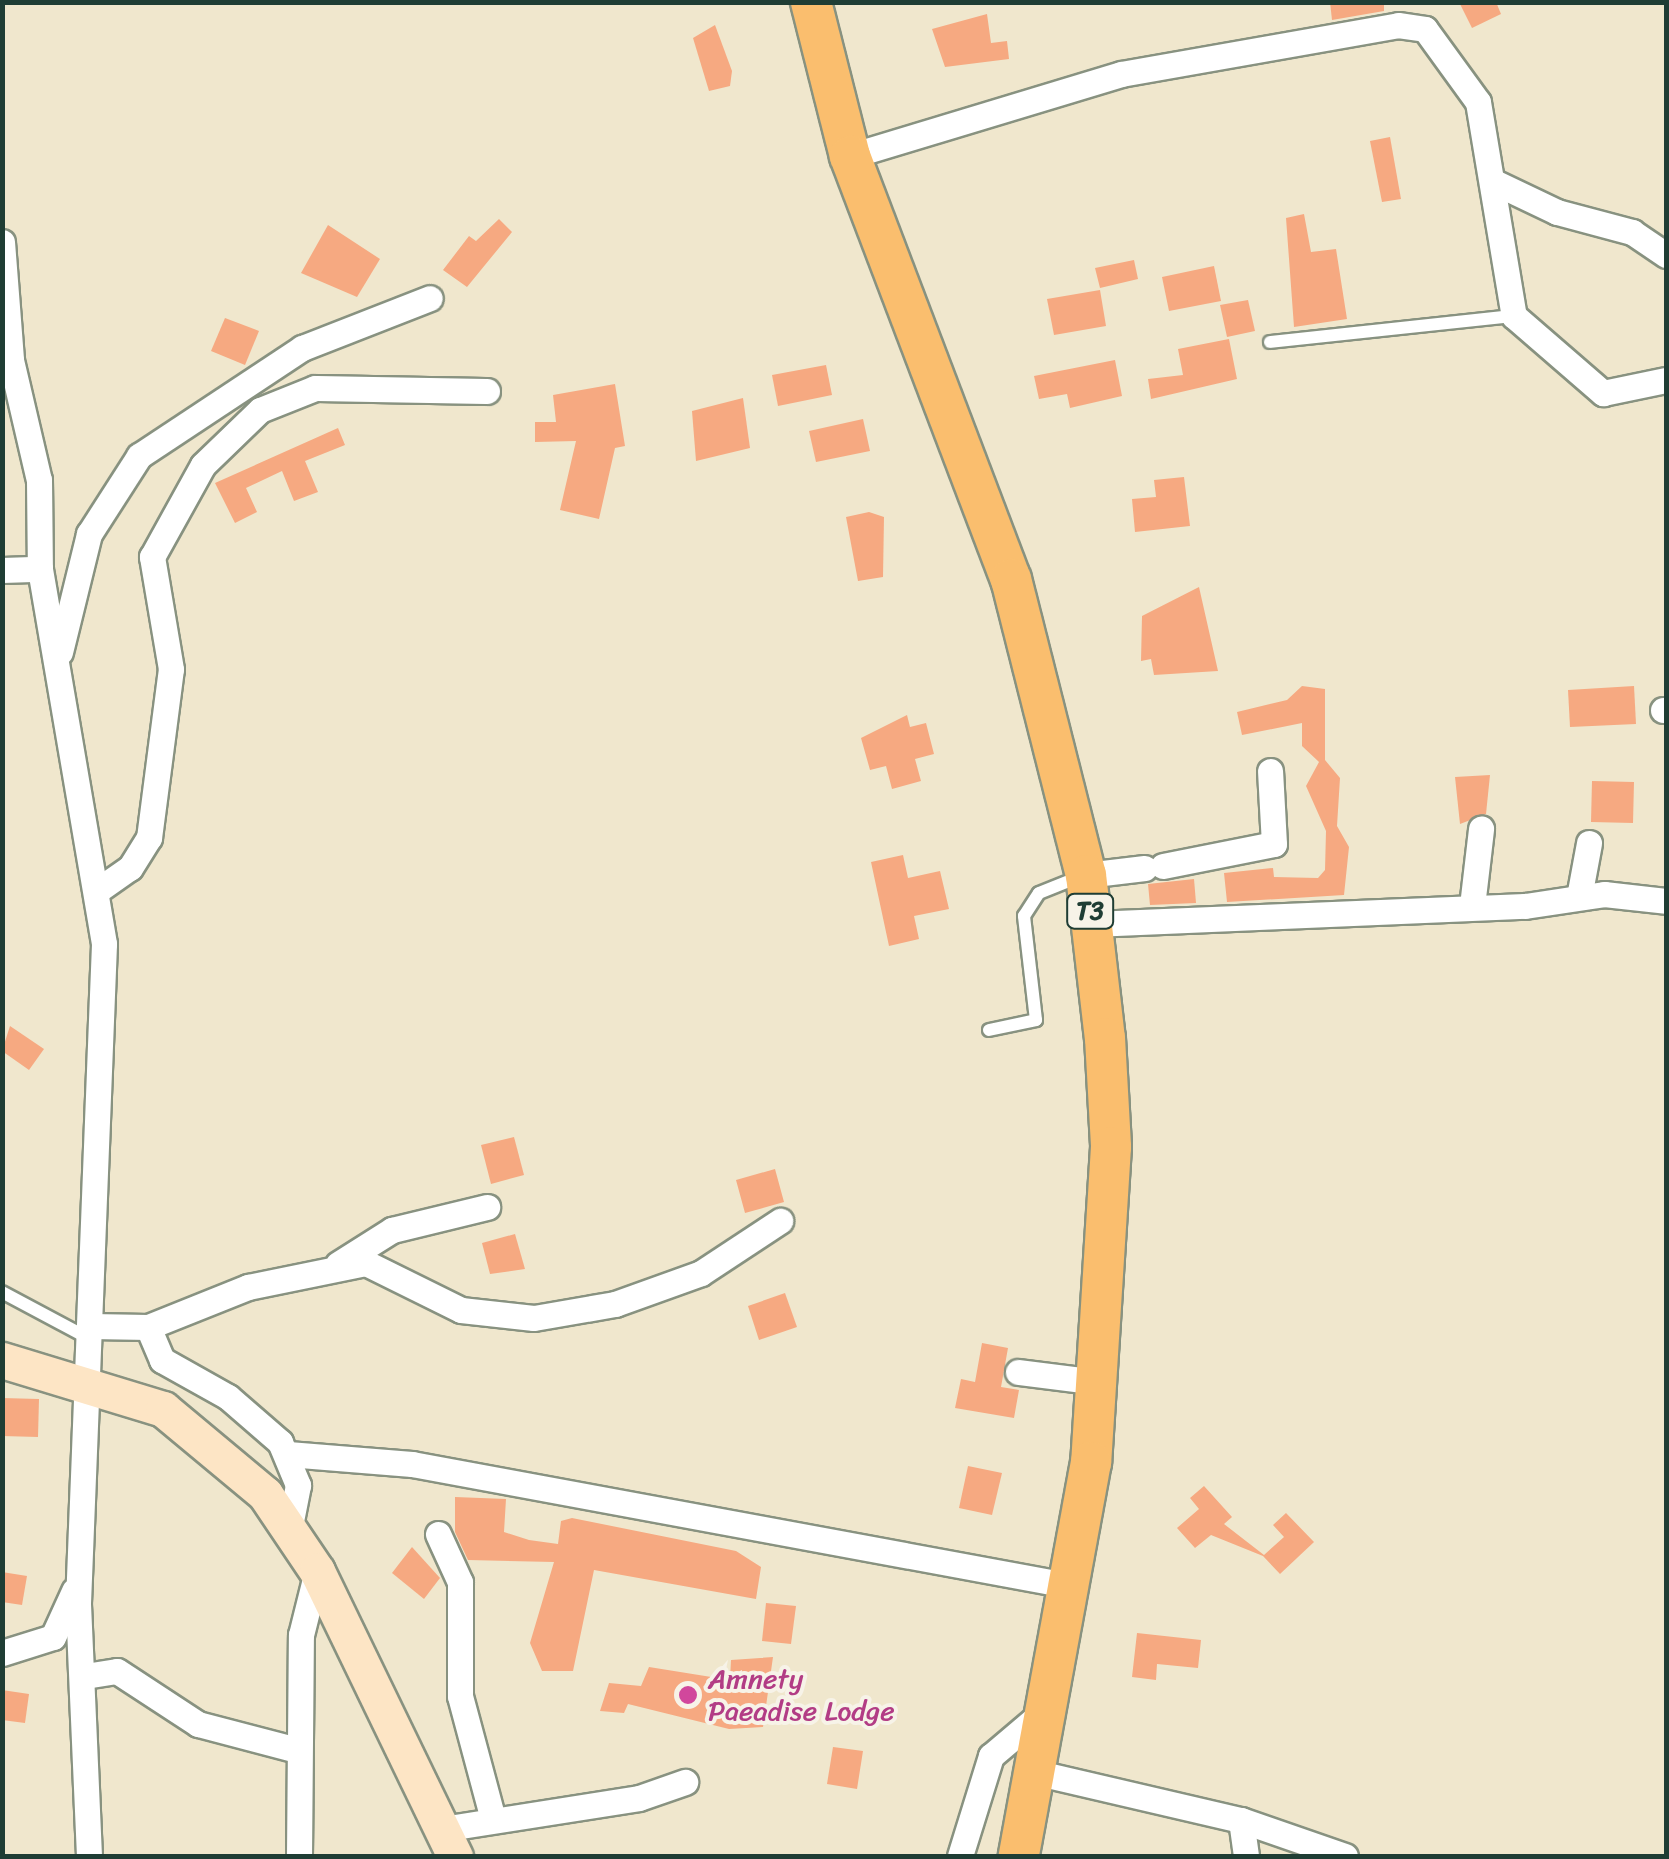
<!DOCTYPE html>
<html>
<head>
<meta charset="utf-8">
<style>
  body { margin:0 }
  #map { position:relative; width:1669px; height:1859px; overflow:hidden; background:#f0e7cd; font-family:Sriracha,sans-serif }
  div>[style] { position:absolute }
  .building>* { inset:0; background:#f6a981 }
  .roads { filter:drop-shadow(2px 0 #889280) drop-shadow(-2px 0 #889280) drop-shadow(0 2px #889280) drop-shadow(0 -2px #889280) }
  .service>* { height:12px; margin:-6px; padding:0 6px; transform-origin:6px; border-radius:6px; background:#fff }
  .minor>* { height:25px; margin:-12.5px; padding:0 12.5px; transform-origin:12.5px; border-radius:12.5px; background:#fff }
  .secondary>* { height:35px; margin:-17.5px; padding:0 17.5px; transform-origin:17.5px; border-radius:17.5px; background:#fde5c5 }
  .trunk>* { height:40px; margin:-20px; padding:0 20px; transform-origin:20px; border-radius:20px; background:#fabe6e }
  .dots>* { width:28px; height:28px; translate:-50% -50%; box-sizing:border-box; border:5px solid #f7f3e8; border-radius:50% }
  span { translate:-50% -50%; white-space:nowrap; text-align:center; line-height:1.15; -webkit-text-stroke:8px #f7f3e8; paint-order:stroke }
  .shield-label span { padding:2px 8px; background:#f7f3e8; border:2px solid; border-radius:8px; -webkit-text-stroke-width:0 }
  .shield-label { font-size:25px; color:#1f3d34; font-weight:700 }
  .hotel-label { font-size:28px; color:#b23c85 }
  .left { translate:0 -50%; text-align:left }
  .frame { position:absolute; inset:0; border:5px solid #1f3d34; pointer-events:none }
</style>
</head>
<body>
<div id="map">
  <div class="building">
    <i style="clip-path:polygon(1330px 2px,1384px 2px,1384px 11px,1332px 20px)"></i>
    <i style="clip-path:polygon(1459px 2px,1496px 2px,1501px 14px,1472px 28px)"></i>
    <i style="clip-path:polygon(987px 14px,991px 43px,1007px 41px,1009px 59px,945px 67px,932px 29px)"></i>
    <i style="clip-path:polygon(715px 25px,732px 71px,730px 86px,709px 91px,693px 38px)"></i>
    <i style="clip-path:polygon(1390px 137px,1401px 199px,1382px 202px,1370px 141px)"></i>
    <i style="clip-path:polygon(1304px 214px,1311px 252px,1336px 249px,1347px 319px,1294px 327px,1286px 218px)"></i>
    <i style="clip-path:polygon(499px 219px,512px 232px,467px 287px,443px 270px,469px 236px,476px 241px)"></i>
    <i style="clip-path:polygon(328px 225px,380px 259px,357px 297px,301px 273px)"></i>
    <i style="clip-path:polygon(1134px 260px,1138px 279px,1100px 288px,1095px 268px)"></i>
    <i style="clip-path:polygon(1214px 266px,1221px 301px,1169px 311px,1162px 277px)"></i>
    <i style="clip-path:polygon(1100px 290px,1106px 326px,1054px 335px,1047px 299px)"></i>
    <i style="clip-path:polygon(1248px 300px,1255px 331px,1227px 337px,1220px 305px)"></i>
    <i style="clip-path:polygon(225px 318px,259px 331px,245px 365px,211px 351px)"></i>
    <i style="clip-path:polygon(1229px 339px,1237px 379px,1151px 399px,1148px 379px,1183px 375px,1178px 349px)"></i>
    <i style="clip-path:polygon(1115px 360px,1122px 396px,1070px 408px,1067px 394px,1039px 399px,1034px 376px)"></i>
    <i style="clip-path:polygon(826px 365px,832px 395px,778px 406px,772px 375px)"></i>
    <i style="clip-path:polygon(615px 384px,625px 446px,615px 448px,599px 519px,560px 510px,576px 441px,535px 442px,535px 422px,556px 422px,553px 395px)"></i>
    <i style="clip-path:polygon(743px 398px,750px 448px,696px 461px,692px 411px)"></i>
    <i style="clip-path:polygon(863px 419px,870px 451px,816px 462px,809px 431px)"></i>
    <i style="clip-path:polygon(338px 428px,345px 445px,305px 461px,318px 492px,294px 501px,282px 471px,246px 488px,257px 512px,235px 523px,215px 483px)"></i>
    <i style="clip-path:polygon(1184px 477px,1190px 526px,1135px 532px,1132px 499px,1156px 497px,1154px 480px)"></i>
    <i style="clip-path:polygon(869px 512px,884px 517px,883px 577px,858px 581px,846px 517px)"></i>
    <i style="clip-path:polygon(1199px 587px,1218px 671px,1154px 675px,1151px 659px,1141px 661px,1142px 616px)"></i>
    <i style="clip-path:polygon(1302px 686px,1325px 689px,1325px 760px,1340px 778px,1337px 826px,1349px 847px,1344px 895px,1227px 902px,1224px 873px,1273px 868px,1274px 877px,1318px 878px,1325px 870px,1326px 831px,1306px 786px,1319px 762px,1302px 746px,1302px 723px,1242px 735px,1237px 712px,1287px 700px)"></i>
    <i style="clip-path:polygon(1634px 686px,1636px 724px,1570px 727px,1568px 690px)"></i>
    <i style="clip-path:polygon(907px 715px,910px 727px,926px 723px,934px 754px,915px 759px,921px 781px,892px 789px,886px 766px,870px 770px,861px 738px)"></i>
    <i style="clip-path:polygon(1490px 775px,1486px 814px,1460px 824px,1455px 777px)"></i>
    <i style="clip-path:polygon(1592px 781px,1634px 782px,1633px 823px,1591px 822px)"></i>
    <i style="clip-path:polygon(903px 855px,908px 878px,940px 871px,949px 909px,914px 916px,919px 939px,889px 946px,871px 862px)"></i>
    <i style="clip-path:polygon(1194px 879px,1196px 903px,1150px 905px,1148px 884px)"></i>
    <i style="clip-path:polygon(10px 1026px,44px 1049px,29px 1070px,2px 1051px)"></i>
    <i style="clip-path:polygon(514px 1137px,524px 1175px,491px 1184px,481px 1145px)"></i>
    <i style="clip-path:polygon(775px 1169px,784px 1202px,745px 1213px,736px 1180px)"></i>
    <i style="clip-path:polygon(515px 1234px,525px 1269px,490px 1274px,482px 1243px)"></i>
    <i style="clip-path:polygon(785px 1293px,797px 1327px,759px 1340px,748px 1306px)"></i>
    <i style="clip-path:polygon(982px 1343px,1008px 1348px,1001px 1387px,1019px 1390px,1014px 1418px,955px 1408px,961px 1379px,975px 1382px)"></i>
    <i style="clip-path:polygon(2px 1398px,39px 1399px,38px 1437px,2px 1436px)"></i>
    <i style="clip-path:polygon(968px 1466px,1002px 1473px,992px 1515px,959px 1508px)"></i>
    <i style="clip-path:polygon(1204px 1486px,1232px 1517px,1224px 1524px,1264px 1555px,1284px 1537px,1273px 1525px,1286px 1513px,1314px 1542px,1280px 1574px,1263px 1556px,1211px 1535px,1195px 1548px,1177px 1528px,1199px 1509px,1190px 1498px)"></i>
    <i style="clip-path:polygon(455px 1497px,506px 1499px,504px 1532px,529px 1540px,558px 1544px,561px 1521px,572px 1518px,736px 1551px,761px 1567px,756px 1599px,594px 1570px,573px 1671px,542px 1671px,530px 1643px,554px 1562px,468px 1560px,455px 1532px)"></i>
    <i style="clip-path:polygon(412px 1547px,440px 1578px,424px 1599px,392px 1573px)"></i>
    <i style="clip-path:polygon(2px 1572px,27px 1576px,22px 1605px,2px 1602px)"></i>
    <i style="clip-path:polygon(766px 1603px,796px 1606px,791px 1644px,762px 1641px)"></i>
    <i style="clip-path:polygon(1137px 1633px,1201px 1640px,1198px 1668px,1157px 1664px,1156px 1680px,1132px 1677px)"></i>
    <i style="clip-path:polygon(773px 1657px,763px 1727px,729px 1729px,628px 1704px,624px 1713px,600px 1711px,609px 1683px,641px 1686px,649px 1667px,730px 1680px,731px 1660px)"></i>
    <i style="clip-path:polygon(2px 1690px,29px 1694px,25px 1723px,2px 1720px)"></i>
    <i style="clip-path:polygon(833px 1747px,863px 1751px,857px 1789px,827px 1784px)"></i>
  </div>
  <div class="roads">
    <div class="service">
      <i style="left:1270px;top:342px;width:245px;rotate:-6.1deg"></i>
      <i style="left:989px;top:1030px;width:48px;rotate:-12deg"></i>
      <i style="left:1036px;top:1020px;width:105px;rotate:-96.6deg"></i>
      <i style="left:1024px;top:916px;width:27px;rotate:-57deg"></i>
      <i style="left:1039px;top:893px;width:43px;rotate:-21.8deg"></i>
      <i style="left:2px;top:1292px;width:98px;rotate:28.1deg"></i>
    </div>
    <div class="minor">
      <i style="left:850px;top:156px;width:283px;rotate:-16.8deg"></i>
      <i style="left:1121px;top:74px;width:281px;rotate:-10deg"></i>
      <i style="left:1398px;top:25px;width:27px;rotate:8deg"></i>
      <i style="left:1425px;top:29px;width:90px;rotate:54deg"></i>
      <i style="left:1478px;top:102px;width:217px;rotate:80.5deg"></i>
      <i style="left:1514px;top:316px;width:118px;rotate:40.9deg"></i>
      <i style="left:1603px;top:393px;width:64px;rotate:-11.7deg"></i>
      <i style="left:1492px;top:181px;width:72px;rotate:25.5deg"></i>
      <i style="left:1557px;top:212px;width:78px;rotate:14.9deg"></i>
      <i style="left:1632px;top:232px;width:41px;rotate:34.1deg"></i>
      <i style="left:2px;top:242px;width:118px;rotate:85.6deg"></i>
      <i style="left:11px;top:360px;width:123px;rotate:76.9deg"></i>
      <i style="left:39px;top:480px;width:89px;rotate:89.4deg"></i>
      <i style="left:40px;top:569px;width:380px;rotate:80.3deg"></i>
      <i style="left:104px;top:944px;width:661px;rotate:92.26deg"></i>
      <i style="left:78px;top:1604px;width:252px;rotate:87.5deg"></i>
      <i style="left:2px;top:570px;width:38px;rotate:-2deg"></i>
      <i style="left:60px;top:652px;width:122px;rotate:-76.2deg"></i>
      <i style="left:89px;top:534px;width:93px;rotate:-57.3deg"></i>
      <i style="left:139px;top:456px;width:196px;rotate:-33.5deg"></i>
      <i style="left:302px;top:348px;width:137px;rotate:-21.3deg"></i>
      <i style="left:1663px;top:710px;width:3px"></i>
      <i style="left:1163px;top:866px;width:113px;rotate:-11.2deg"></i>
      <i style="left:1274px;top:844px;width:73px;rotate:-93.1deg"></i>
      <i style="left:1086px;top:875px;width:59px;rotate:-6.8deg"></i>
      <i style="left:98px;top:890px;width:39px;rotate:-35deg"></i>
      <i style="left:130px;top:868px;width:36px;rotate:-58deg"></i>
      <i style="left:149px;top:838px;width:170px;rotate:-82.6deg"></i>
      <i style="left:171px;top:669px;width:114px;rotate:-99.6deg"></i>
      <i style="left:152px;top:557px;width:105px;rotate:-61deg"></i>
      <i style="left:203px;top:465px;width:79px;rotate:-44deg"></i>
      <i style="left:260px;top:410px;width:59px;rotate:-21.8deg"></i>
      <i style="left:315px;top:388px;width:172px;rotate:1deg"></i>
      <i style="left:1579px;top:897px;width:55px;rotate:-79.5deg"></i>
      <i style="left:1472px;top:906px;width:78px;rotate:-83.3deg"></i>
      <i style="left:1092px;top:924px;width:433px;rotate:-2.4deg"></i>
      <i style="left:1525px;top:906px;width:80px;rotate:-8.6deg"></i>
      <i style="left:1604px;top:894px;width:62px;rotate:6.4deg"></i>
      <i style="left:338px;top:1264px;width:64px;rotate:-32.2deg"></i>
      <i style="left:392px;top:1230px;width:98px;rotate:-13.6deg"></i>
      <i style="left:91px;top:1326px;width:57px;rotate:1deg"></i>
      <i style="left:148px;top:1327px;width:108px;rotate:-21.8deg"></i>
      <i style="left:248px;top:1287px;width:120px;rotate:-11.5deg"></i>
      <i style="left:366px;top:1263px;width:106px;rotate:26.3deg"></i>
      <i style="left:461px;top:1310px;width:73px;rotate:6.3deg"></i>
      <i style="left:534px;top:1318px;width:82px;rotate:-9.8deg"></i>
      <i style="left:615px;top:1304px;width:91px;rotate:-19.8deg"></i>
      <i style="left:701px;top:1273px;width:95px;rotate:-33.4deg"></i>
      <i style="left:148px;top:1327px;width:36px;rotate:67deg"></i>
      <i style="left:162px;top:1360px;width:76px;rotate:29.3deg"></i>
      <i style="left:228px;top:1397px;width:69px;rotate:40.9deg"></i>
      <i style="left:280px;top:1442px;width:47px;rotate:67.3deg"></i>
      <i style="left:298px;top:1485px;width:42px;rotate:101deg"></i>
      <i style="left:1018px;top:1372px;width:81px;rotate:7.1deg"></i>
      <i style="left:288px;top:1454px;width:124px;rotate:4.6deg"></i>
      <i style="left:412px;top:1464px;width:666px;rotate:10.47deg"></i>
      <i style="left:438px;top:1534px;width:53px;rotate:65.4deg"></i>
      <i style="left:460px;top:1582px;width:114px;rotate:90deg"></i>
      <i style="left:460px;top:1696px;width:127px;rotate:75deg"></i>
      <i style="left:2px;top:1653px;width:53px;rotate:-17.4deg"></i>
      <i style="left:53px;top:1637px;width:51px;rotate:-65.5deg"></i>
      <i style="left:85px;top:1676px;width:32px;rotate:-9deg"></i>
      <i style="left:117px;top:1671px;width:97px;rotate:33.2deg"></i>
      <i style="left:198px;top:1724px;width:102px;rotate:14.7deg"></i>
      <i style="left:1034px;top:1772px;width:212px;rotate:13.1deg"></i>
      <i style="left:1241px;top:1820px;width:110px;rotate:19.1deg"></i>
      <i style="left:1241px;top:1820px;width:36px;rotate:82deg"></i>
      <i style="left:442px;top:1829px;width:199px;rotate:-8.9deg"></i>
      <i style="left:639px;top:1798px;width:49px;rotate:-19.2deg"></i>
      <i style="left:299px;top:1856px;width:221px;rotate:-89.5deg"></i>
      <i style="left:301px;top:1635px;width:66px;rotate:-76deg"></i>
      <i style="left:960px;top:1856px;width:105px;rotate:-72.8deg"></i>
      <i style="left:991px;top:1756px;width:70px;rotate:-40.3deg"></i>
    </div>
    <div class="secondary">
      <i style="left:2px;top:1360px;width:168px;rotate:16.9deg"></i>
      <i style="left:163px;top:1409px;width:133px;rotate:39.8deg"></i>
      <i style="left:265px;top:1494px;width:93px;rotate:56deg"></i>
      <i style="left:317px;top:1571px;width:317px;rotate:64.2deg"></i>
    </div>
    <div class="trunk">
      <i style="left:811px;top:2px;width:159px;rotate:75.8deg"></i>
      <i style="left:850px;top:156px;width:453px;rotate:69.2deg"></i>
      <i style="left:1011px;top:579px;width:305px;rotate:75.8deg"></i>
      <i style="left:1086px;top:875px;width:164px;rotate:83.4deg"></i>
      <i style="left:1105px;top:1038px;width:109px;rotate:86.8deg"></i>
      <i style="left:1111px;top:1147px;width:316px;rotate:93.6deg"></i>
      <i style="left:1091px;top:1462px;width:401px;rotate:100.4deg"></i>
    </div>
  </div>
  <div class="dots">
    <i style="left:688px;top:1695px;background:#d1479c"></i>
  </div>
  <div class="shield-label">
    <span style="left:1090px;top:911px">T3</span>
  </div>
  <div class="hotel-label">
    <span class="left" style="left:708px;top:1695px">Amnety<br>Paeadise Lodge</span>
  </div>
  <div class="frame"></div>
</div>
</body>
</html>
